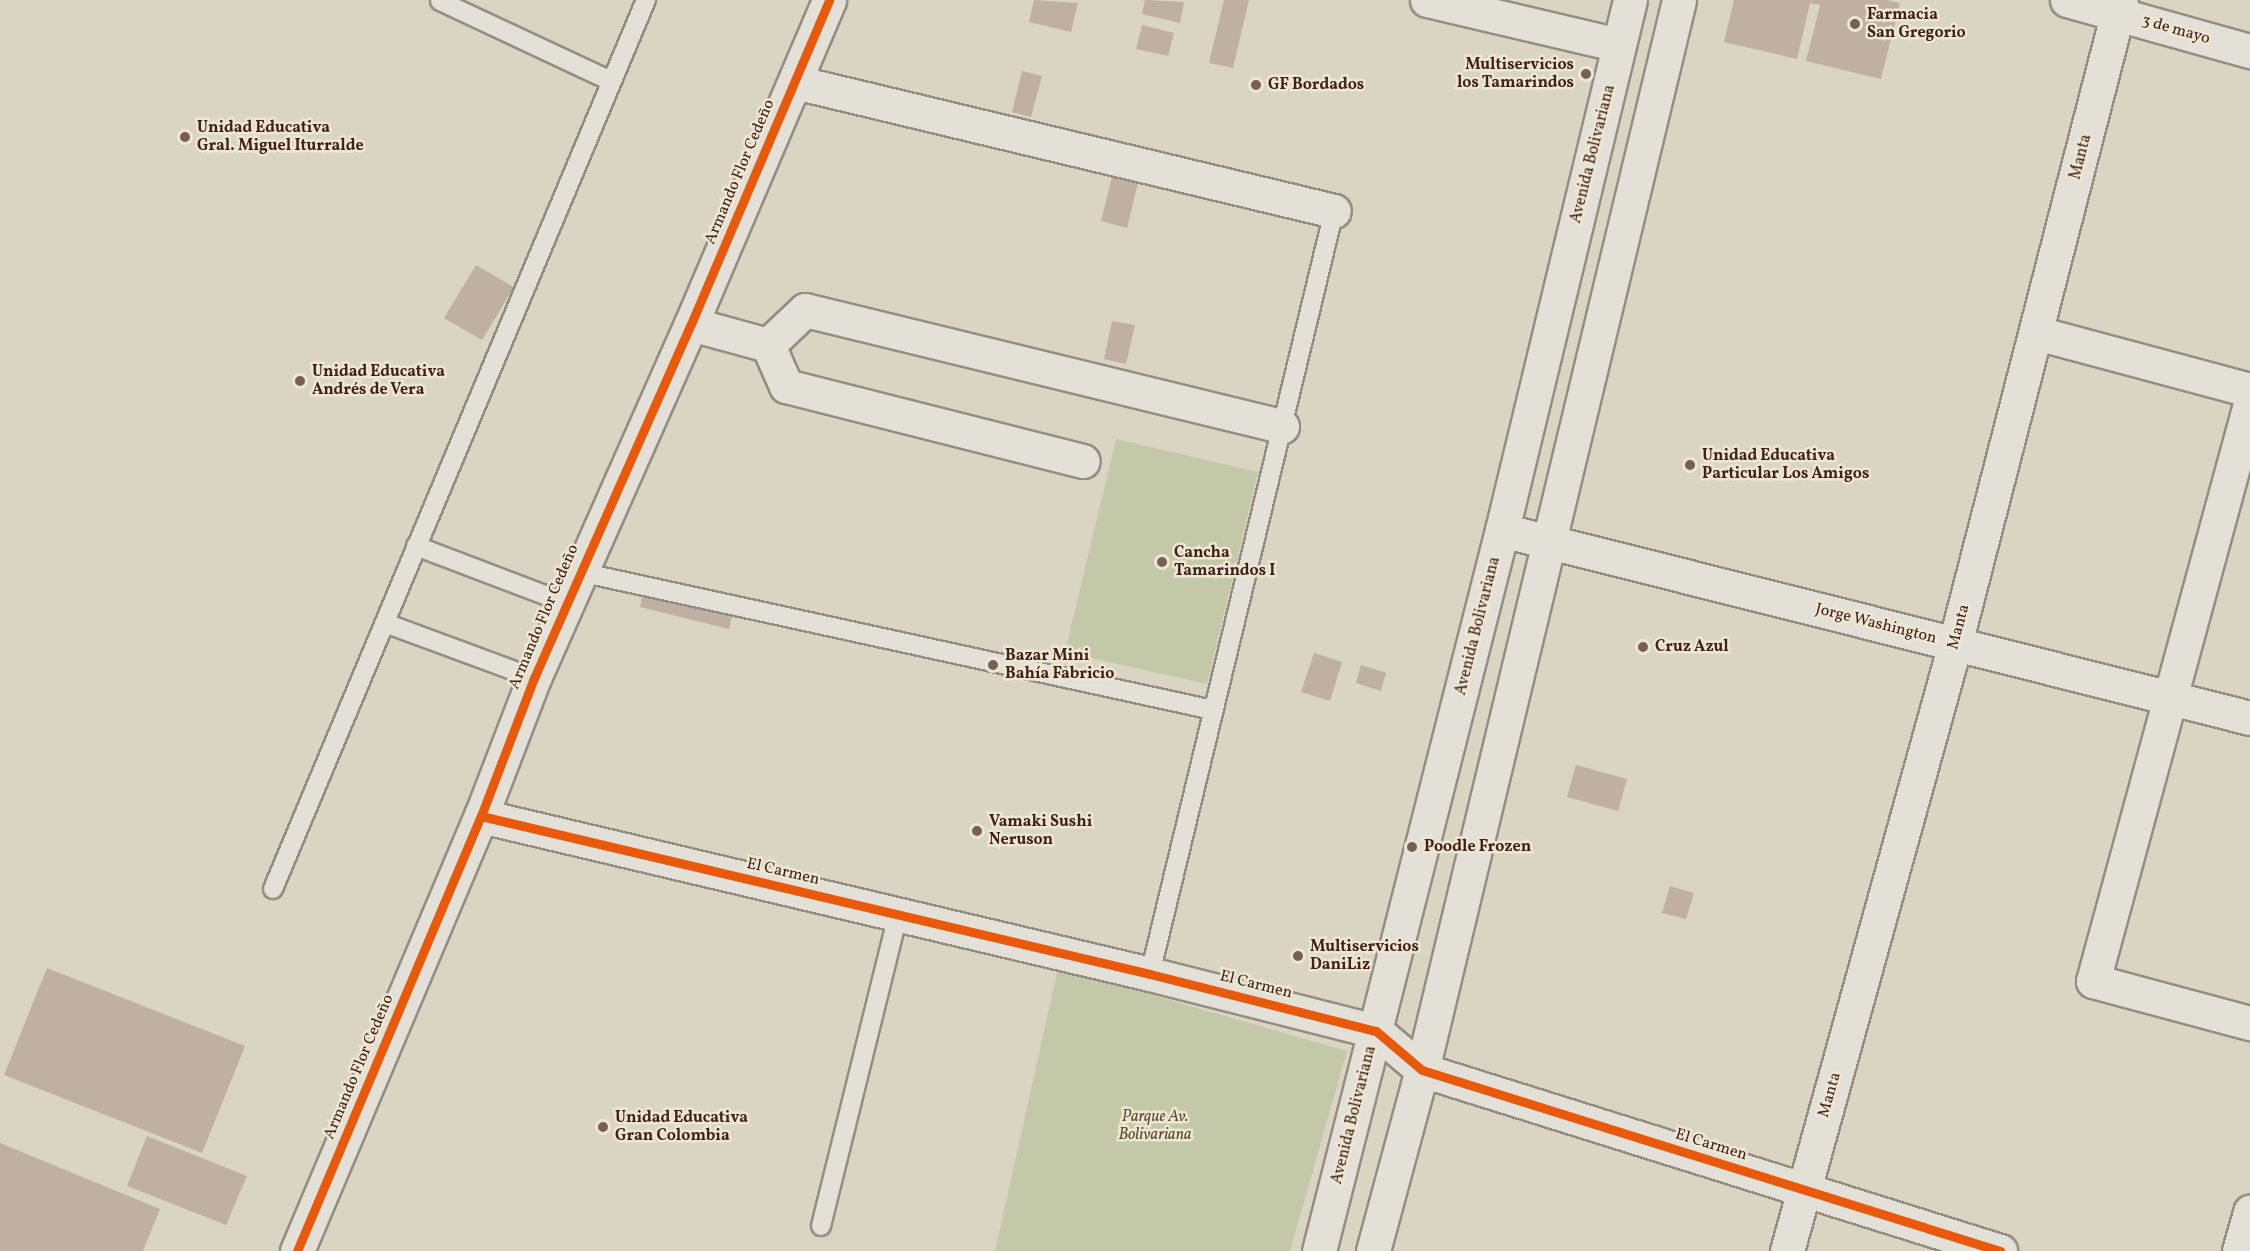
<!DOCTYPE html>
<html>
<head>
<meta charset="utf-8">
<style>
  body { margin:0 }
  #map { position:relative; width:2250px; height:1251px; overflow:hidden; background:#dad4c3; font-family:Vollkorn,serif }
  div>[style] { position:absolute }
  .green>* { inset:0; background:#c3c9a8 }
  .building>* { inset:0; background:#c0b0a4 }
  .roads { filter:drop-shadow(2px 0 #958d82) drop-shadow(-2px 0 #958d82) drop-shadow(0 2px #958d82) drop-shadow(0 -2px #958d82) }
  .service>* { height:18px; margin:-9px; padding:0 9px; transform-origin:9px; border-radius:9px; background:#e2e0d7 }
  .minor>* { height:33px; margin:-16.5px; padding:0 16.5px; transform-origin:16.5px; border-radius:16.5px; background:#e2e0d7 }
  .tertiary>* { height:33px; margin:-16.5px; padding:0 16.5px; transform-origin:16.5px; border-radius:16.5px; background:#e2e0d7 }
  .cycleway>* { height:9px; margin:-4.5px; padding:0 4.5px; transform-origin:4.5px; border-radius:4.5px; background:#e8590c }
  .dots>* { width:16px; height:16px; translate:-50% -50%; box-sizing:border-box; border:3px solid #ede6d2; border-radius:50% }
  span { translate:-50% -50%; white-space:nowrap; text-align:center; line-height:1.15; -webkit-text-stroke:5px #ede6d2; paint-order:stroke }
  .poi-label { font-size:16px; color:#402218; font-weight:700 }
  .left { translate:0 -50%; text-align:left }
  .right { translate:-100% -50%; text-align:right }
  .street-label { font-size:16px; color:#402218 }
  .park-label { font-size:16px; color:#5c4a36; font-style:italic }
</style>
</head>
<body>
<div id="map">
  <div class="green">
    <i style="clip-path:polygon(1116px 439px,1258px 472px,1207px 684px,1065px 652px)"></i>
    <i style="clip-path:polygon(1058px 968px,1347px 1051px,1290px 1251px,995px 1251px)"></i>
  </div>
  <div class="building">
    <i style="clip-path:polygon(1034px 0,1078px 3px,1071px 32px,1029px 22px)"></i>
    <i style="clip-path:polygon(1145px 0,1184px 2px,1180px 23px,1142px 14px)"></i>
    <i style="clip-path:polygon(1224px 0,1249px 0,1233px 68px,1209px 63px)"></i>
    <i style="clip-path:polygon(1734px 0,1887px 0,1900px 3px,1881px 79px,1806px 61px,1820px 5px,1810px 3px,1797px 59px,1724px 42px)"></i>
    <i style="clip-path:polygon(1142px 25px,1174px 33px,1168px 56px,1136px 49px)"></i>
    <i style="clip-path:polygon(1022px 71px,1042px 76px,1031px 117px,1012px 112px)"></i>
    <i style="clip-path:polygon(1112px 177px,1138px 183px,1127px 228px,1101px 221px)"></i>
    <i style="clip-path:polygon(476px 265px,514px 287px,482px 340px,444px 318px)"></i>
    <i style="clip-path:polygon(1112px 321px,1135px 325px,1126px 364px,1104px 359px)"></i>
    <i style="clip-path:polygon(645px 586px,734px 608px,729px 629px,640px 607px)"></i>
    <i style="clip-path:polygon(1314px 653px,1342px 662px,1330px 701px,1301px 692px)"></i>
    <i style="clip-path:polygon(1361px 665px,1386px 673px,1381px 691px,1356px 683px)"></i>
    <i style="clip-path:polygon(1576px 765px,1627px 779px,1618px 811px,1567px 797px)"></i>
    <i style="clip-path:polygon(1670px 886px,1694px 893px,1686px 919px,1662px 913px)"></i>
    <i style="clip-path:polygon(47px 968px,245px 1046px,202px 1153px,4px 1075px)"></i>
    <i style="clip-path:polygon(147px 1136px,247px 1176px,226px 1225px,127px 1186px)"></i>
    <i style="clip-path:polygon(0 1143px,160px 1209px,143px 1251px,0 1251px)"></i>
  </div>
  <div class="roads">
    <div class="service">
      <i style="left:440px;top:1px;width:189px;rotate:25.1deg"></i>
      <i style="left:416px;top:546px;width:160px;rotate:20.8deg"></i>
      <i style="left:580px;top:572px;width:648px;rotate:12.3deg"></i>
      <i style="left:385px;top:623px;width:159px;rotate:20.3deg"></i>
      <i style="left:273px;top:889px;width:964px;rotate:-67.24deg"></i>
      <i style="left:1150px;top:974px;width:785px;rotate:-76.44deg"></i>
      <i style="left:821px;top:1226px;width:321px;rotate:-76.1deg"></i>
    </div>
    <div class="minor">
      <i style="left:1427px;top:0;width:197px;rotate:13.2deg"></i>
      <i style="left:2067px;top:0;width:190px;rotate:15.6deg"></i>
      <i style="left:795px;top:82px;width:554px;rotate:13.46deg"></i>
      <i style="left:691px;top:324px;width:80px;rotate:15.3deg"></i>
      <i style="left:768px;top:345px;width:51px;rotate:-43.4deg"></i>
      <i style="left:805px;top:310px;width:491px;rotate:13.7deg"></i>
      <i style="left:2037px;top:333px;width:220px;rotate:15deg"></i>
      <i style="left:768px;top:345px;width:45px;rotate:66.3deg"></i>
      <i style="left:786px;top:386px;width:306px;rotate:14.2deg"></i>
      <i style="left:2250px;top:404px;width:598px;rotate:105.22deg"></i>
      <i style="left:2093px;top:981px;width:163px;rotate:15deg"></i>
      <i style="left:1502px;top:530px;width:771px;rotate:14.11deg"></i>
      <i style="left:481px;top:816px;width:687px;rotate:13.29deg"></i>
      <i style="left:1150px;top:974px;width:233px;rotate:14.2deg"></i>
      <i style="left:1376px;top:1031px;width:60px;rotate:40.3deg"></i>
      <i style="left:1422px;top:1070px;width:606px;rotate:17.39deg"></i>
      <i style="left:297px;top:1251px;width:472px;rotate:-67.1deg"></i>
      <i style="left:481px;top:816px;width:148px;rotate:-69deg"></i>
      <i style="left:534px;top:678px;width:387px;rotate:-66.1deg"></i>
      <i style="left:691px;top:324px;width:352px;rotate:-66.9deg"></i>
      <i style="left:1787px;top:1251px;width:630px;rotate:-74.53deg"></i>
      <i style="left:1955px;top:644px;width:665px;rotate:-75.55deg"></i>
      <i style="left:2239px;top:1251px;width:41px;rotate:-74.2deg"></i>
    </div>
    <div class="tertiary">
      <i style="left:1319px;top:1251px;width:744px;rotate:-75.76deg"></i>
      <i style="left:1502px;top:530px;width:545px;rotate:-76.42deg"></i>
      <i style="left:1373px;top:1251px;width:188px;rotate:-74.9deg"></i>
      <i style="left:1422px;top:1070px;width:1100px;rotate:-76.49deg"></i>
    </div>
  </div>
  <div class="cycleway">
    <i style="left:481px;top:816px;width:687px;rotate:13.29deg"></i>
    <i style="left:1150px;top:974px;width:233px;rotate:14.2deg"></i>
    <i style="left:1376px;top:1031px;width:60px;rotate:40.3deg"></i>
    <i style="left:1422px;top:1070px;width:606px;rotate:17.39deg"></i>
    <i style="left:297px;top:1251px;width:472px;rotate:-67.1deg"></i>
    <i style="left:481px;top:816px;width:148px;rotate:-69deg"></i>
    <i style="left:534px;top:678px;width:387px;rotate:-66.1deg"></i>
    <i style="left:691px;top:324px;width:352px;rotate:-66.9deg"></i>
  </div>
  <div class="dots">
    <i style="left:1855px;top:24px;background:#766054"></i>
    <i style="left:1586px;top:74px;background:#766054"></i>
    <i style="left:1256px;top:85px;background:#766054"></i>
    <i style="left:185px;top:137px;background:#766054"></i>
    <i style="left:300px;top:381px;background:#766054"></i>
    <i style="left:1690px;top:465px;background:#766054"></i>
    <i style="left:1162px;top:562px;background:#766054"></i>
    <i style="left:1643px;top:647px;background:#766054"></i>
    <i style="left:993px;top:665px;background:#766054"></i>
    <i style="left:977px;top:831px;background:#766054"></i>
    <i style="left:1412px;top:847px;background:#766054"></i>
    <i style="left:1298px;top:956px;background:#766054"></i>
    <i style="left:603px;top:1127px;background:#766054"></i>
  </div>
  <div class="poi-label">
    <span class="left" style="left:1867px;top:24px">Farmacia<br>San Gregorio</span>
    <span class="right" style="left:1574px;top:74px">Multiservicios<br>los Tamarindos</span>
    <span class="left" style="left:1268px;top:85px">GF Bordados</span>
    <span class="left" style="left:197px;top:137px">Unidad Educativa<br>Gral. Miguel Iturralde</span>
    <span class="left" style="left:312px;top:381px">Unidad Educativa<br>Andrés de Vera</span>
    <span class="left" style="left:1702px;top:465px">Unidad Educativa<br>Particular Los Amigos</span>
    <span class="left" style="left:1174px;top:562px">Cancha<br>Tamarindos I</span>
    <span class="left" style="left:1655px;top:647px">Cruz Azul</span>
    <span class="left" style="left:1005px;top:665px">Bazar Mini<br>Bahía Fabricio</span>
    <span class="left" style="left:989px;top:831px">Vamaki Sushi<br>Neruson</span>
    <span class="left" style="left:1424px;top:847px">Poodle Frozen</span>
    <span class="left" style="left:1310px;top:956px">Multiservicios<br>DaniLiz</span>
    <span class="left" style="left:615px;top:1127px">Unidad Educativa<br>Gran Colombia</span>
  </div>
  <div class="street-label">
    <span style="left:2176px;top:30px;rotate:16deg">3 de mayo</span>
    <span style="left:1593px;top:154px;rotate:-76deg">Avenida Bolivariana</span>
    <span style="left:2081px;top:157px;rotate:-76deg">Manta</span>
    <span style="left:740px;top:172px;rotate:-67deg">Armando Flor Cedeño</span>
    <span style="left:544px;top:617px;rotate:-67deg">Armando Flor Cedeño</span>
    <span style="left:1876px;top:624px;rotate:14deg">Jorge Washington</span>
    <span style="left:1478px;top:626px;rotate:-76deg">Avenida Bolivariana</span>
    <span style="left:1959px;top:627px;rotate:-75deg">Manta</span>
    <span style="left:783px;top:872px;rotate:13deg">El Carmen</span>
    <span style="left:1256px;top:985px;rotate:14deg">El Carmen</span>
    <span style="left:359px;top:1067px;rotate:-67deg">Armando Flor Cedeño</span>
    <span style="left:1830px;top:1095px;rotate:-74deg">Manta</span>
    <span style="left:1354px;top:1115px;rotate:-76deg">Avenida Bolivariana</span>
    <span style="left:1711px;top:1145px;rotate:17deg">El Carmen</span>
  </div>
  <div class="park-label">
    <span style="left:1155px;top:1126px">Parque Av.<br>Bolivariana</span>
  </div>
</div>
</body>
</html>
